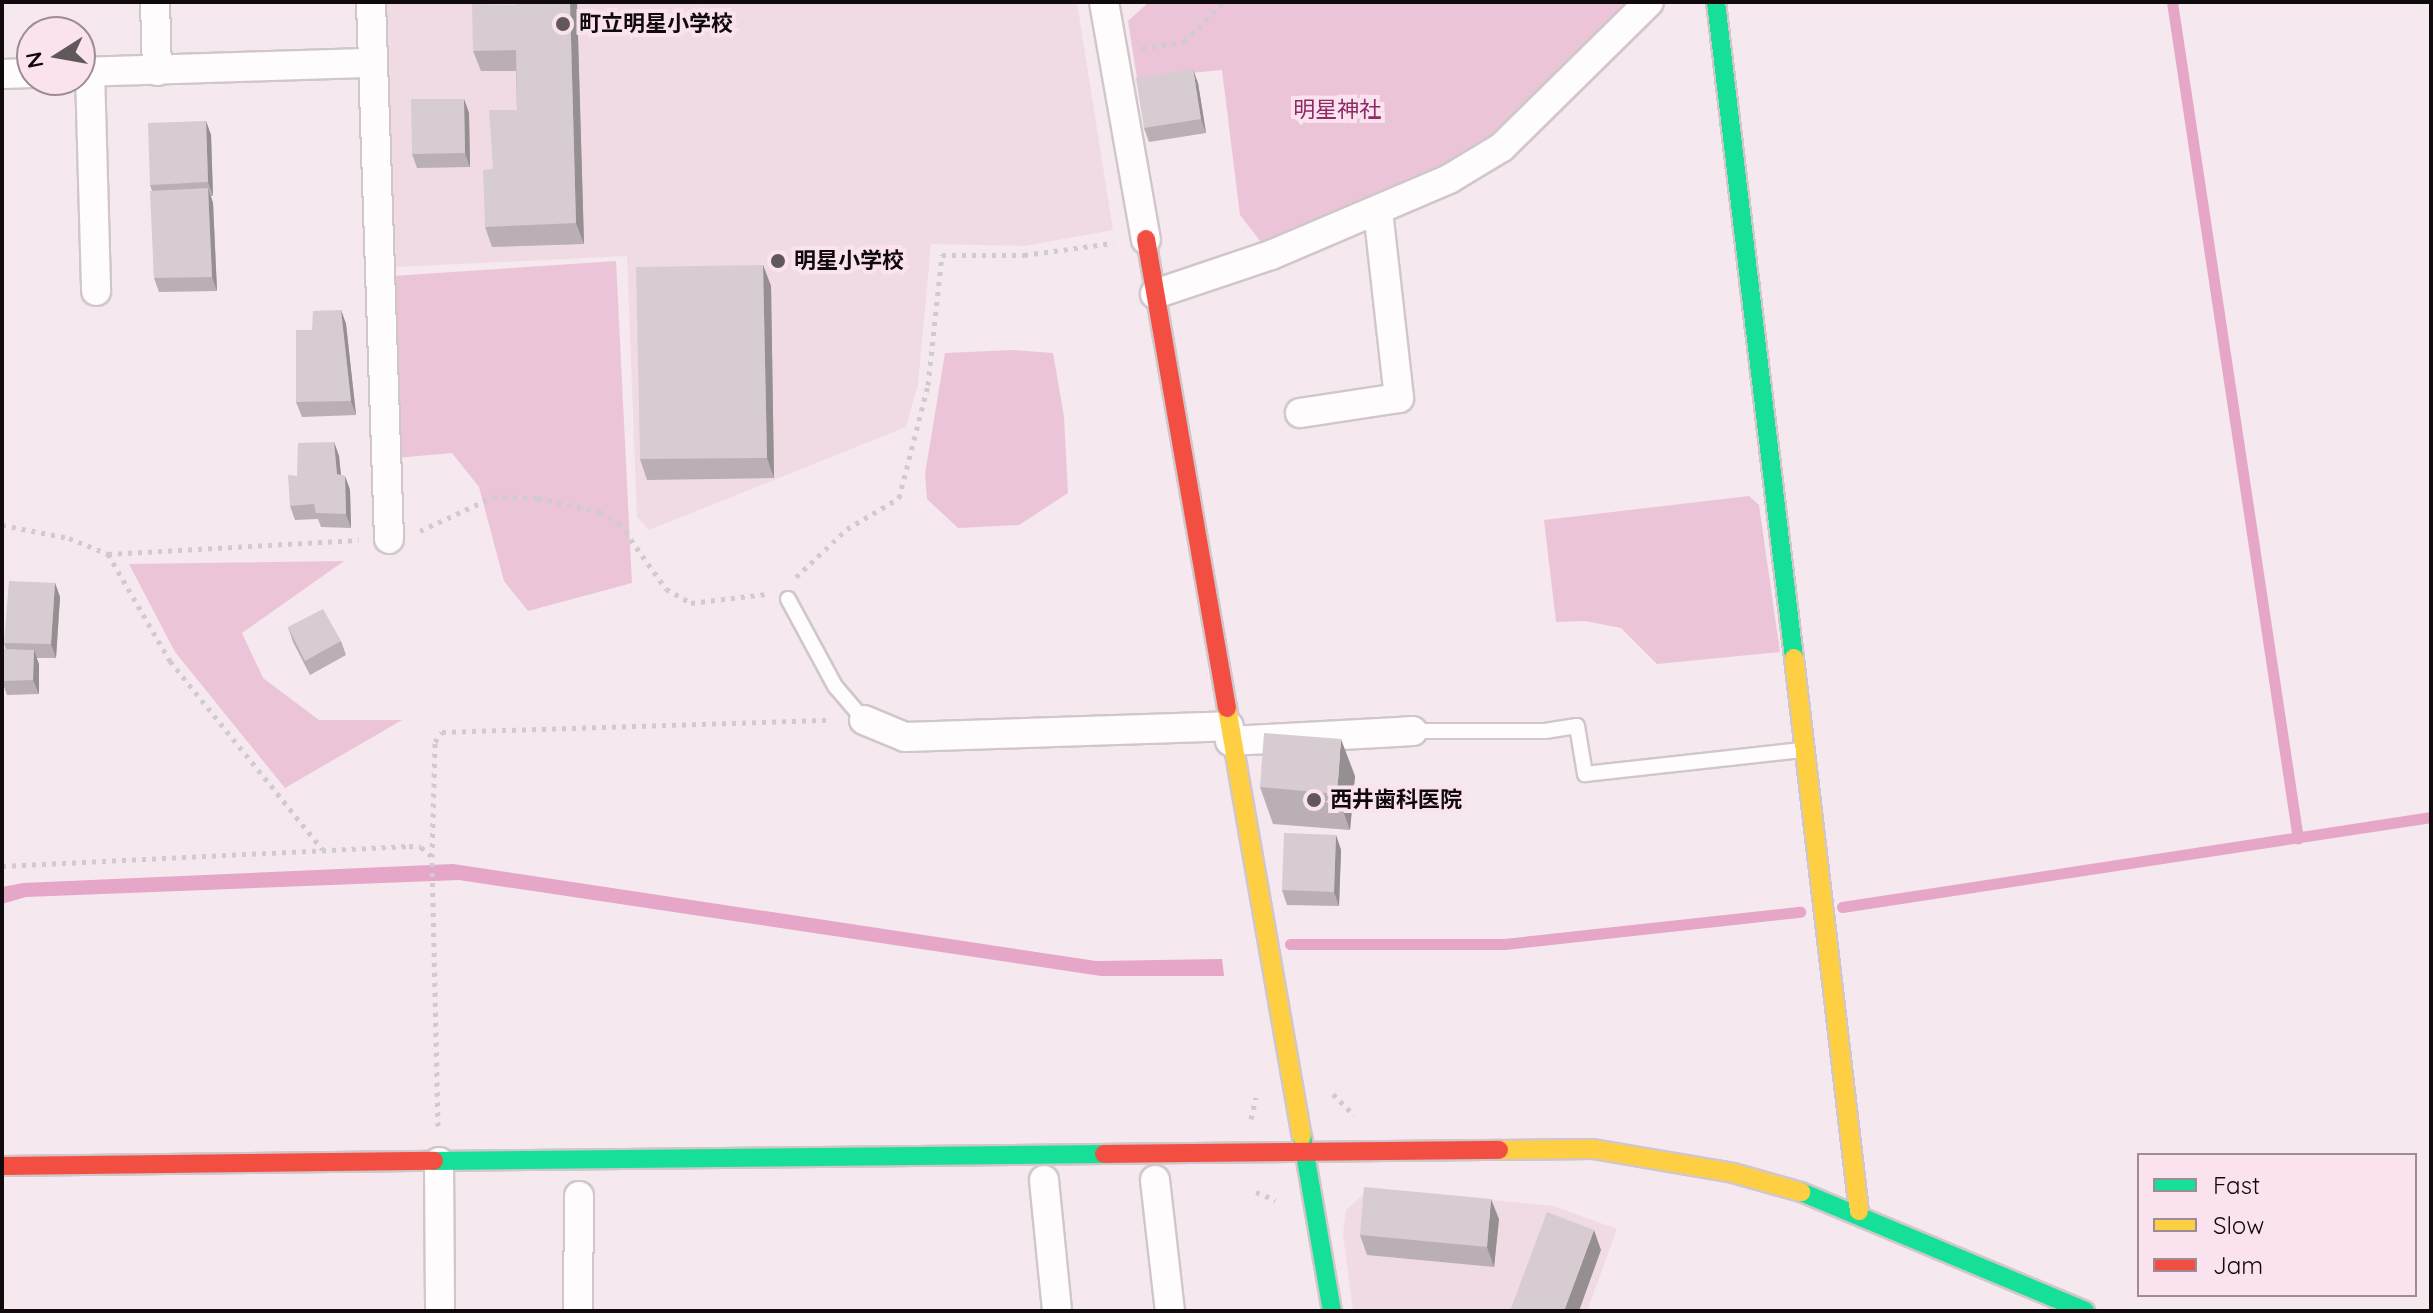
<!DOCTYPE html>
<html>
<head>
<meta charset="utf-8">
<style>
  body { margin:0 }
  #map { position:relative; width:2433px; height:1313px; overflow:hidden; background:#f5e8ee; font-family:Quicksand,"Noto Sans JP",sans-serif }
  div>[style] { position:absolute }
  .built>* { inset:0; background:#f0dbe5 }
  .green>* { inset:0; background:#ebc5d7 }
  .water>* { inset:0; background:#e6a6c7 }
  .stream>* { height:11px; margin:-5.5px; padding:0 5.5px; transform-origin:5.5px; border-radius:5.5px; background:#e6a6c7 }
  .path>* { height:5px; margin-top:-2.5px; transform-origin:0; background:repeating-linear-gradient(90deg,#d0cbce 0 4px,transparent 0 10px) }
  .roads { filter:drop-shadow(2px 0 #d1c7cb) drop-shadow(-2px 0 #d1c7cb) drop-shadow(0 2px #d1c7cb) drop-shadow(0 -2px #d1c7cb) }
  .lane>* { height:14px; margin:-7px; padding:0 7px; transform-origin:7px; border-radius:7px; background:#fefcfc }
  .street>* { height:28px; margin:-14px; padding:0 14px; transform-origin:14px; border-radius:14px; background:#fefcfc }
  .fast>* { height:18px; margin:-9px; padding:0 9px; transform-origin:9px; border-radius:9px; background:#16e098 }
  .slow>* { height:18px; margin:-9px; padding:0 9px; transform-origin:9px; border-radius:9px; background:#ffcf43 }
  .jam>* { height:18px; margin:-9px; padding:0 9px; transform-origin:9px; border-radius:9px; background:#f24e42 }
  .wall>* { inset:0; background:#b9afb4 }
  .shaded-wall>* { inset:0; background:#968f92 }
  .building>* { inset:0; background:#d7ccd1 }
  .dots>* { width:22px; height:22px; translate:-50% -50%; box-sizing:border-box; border:4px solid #fae3ee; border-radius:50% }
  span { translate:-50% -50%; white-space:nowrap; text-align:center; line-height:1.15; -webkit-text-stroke:8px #fae3ee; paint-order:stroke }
  .poi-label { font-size:22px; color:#110a0d; font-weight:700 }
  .left { translate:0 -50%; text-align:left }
  .park-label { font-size:22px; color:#8e2a67 }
  .frame { position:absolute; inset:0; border:4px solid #110a0d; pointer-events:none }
  .legend { position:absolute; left:2137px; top:1153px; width:280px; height:144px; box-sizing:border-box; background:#fae3ee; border:2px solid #9d8c94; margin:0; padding:10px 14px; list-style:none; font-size:24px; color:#110a0d }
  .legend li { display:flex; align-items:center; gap:16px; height:40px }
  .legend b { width:40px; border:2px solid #9d8c94 }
  .north { position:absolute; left:16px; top:16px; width:80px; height:80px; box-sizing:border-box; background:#fae3ee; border:2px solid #9d8c94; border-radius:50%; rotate:259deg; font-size:22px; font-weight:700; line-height:32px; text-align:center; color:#110a0d }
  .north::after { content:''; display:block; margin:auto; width:28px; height:36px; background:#61585c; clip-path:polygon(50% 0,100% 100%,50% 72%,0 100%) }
</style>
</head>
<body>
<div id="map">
  <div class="built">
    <i style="clip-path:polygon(386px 2px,1077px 2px,1113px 230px,1024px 246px,931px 244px,918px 384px,906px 427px,649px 530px,637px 517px,627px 256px,396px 267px)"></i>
    <i style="clip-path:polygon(1401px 1191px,1554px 1206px,1617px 1229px,1587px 1311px,1353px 1311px,1343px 1234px,1346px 1210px,1365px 1193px)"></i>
  </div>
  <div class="green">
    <i style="clip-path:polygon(1149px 2px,1649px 2px,1502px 147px,1271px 255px,1240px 215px,1222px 70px,1137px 78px,1128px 21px)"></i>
    <i style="clip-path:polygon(616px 261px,632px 583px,528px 611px,504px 581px,479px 487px,452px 453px,396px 458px,393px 276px)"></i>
    <i style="clip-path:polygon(1012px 350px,1053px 353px,1064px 417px,1068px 493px,1019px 525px,958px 528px,927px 499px,925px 474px,945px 353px)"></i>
    <i style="clip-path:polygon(1749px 496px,1759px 505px,1780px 652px,1657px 664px,1621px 628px,1585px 621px,1556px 622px,1544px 520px)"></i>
    <i style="clip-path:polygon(344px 561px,242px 633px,263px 678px,319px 720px,402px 720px,285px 788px,175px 652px,129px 564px)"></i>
  </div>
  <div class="water">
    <i style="clip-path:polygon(453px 864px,1096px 961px,1222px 959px,1224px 976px,1101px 976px,459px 880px,26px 897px,2px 904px,2px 887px,23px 883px)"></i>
  </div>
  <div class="stream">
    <i style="left:2172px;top:2px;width:846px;rotate:81.44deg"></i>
    <i style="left:1842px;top:907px;width:596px;rotate:-8.69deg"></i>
    <i style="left:1290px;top:944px;width:214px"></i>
    <i style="left:1504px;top:944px;width:298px;rotate:-6.2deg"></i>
  </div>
  <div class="path">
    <i style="left:1142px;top:48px;width:42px;rotate:-8.1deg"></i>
    <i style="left:1184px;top:42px;width:57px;rotate:-45deg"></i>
    <i style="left:2px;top:525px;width:68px;rotate:11deg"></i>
    <i style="left:69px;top:538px;width:42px;rotate:22.3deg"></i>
    <i style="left:108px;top:554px;width:124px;rotate:59.9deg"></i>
    <i style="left:170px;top:661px;width:242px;rotate:51deg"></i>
    <i style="left:420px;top:531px;width:81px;rotate:-25deg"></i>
    <i style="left:493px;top:497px;width:45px;rotate:1.3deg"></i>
    <i style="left:538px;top:498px;width:64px;rotate:12.7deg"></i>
    <i style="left:600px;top:512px;width:22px;rotate:30deg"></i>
    <i style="left:619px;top:523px;width:81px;rotate:54.5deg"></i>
    <i style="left:666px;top:589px;width:29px;rotate:29deg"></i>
    <i style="left:691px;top:603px;width:76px;rotate:-6.8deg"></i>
    <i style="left:108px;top:554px;width:251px;rotate:-3.2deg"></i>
    <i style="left:796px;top:577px;width:70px;rotate:-43.3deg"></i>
    <i style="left:847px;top:529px;width:61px;rotate:-30.8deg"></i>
    <i style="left:899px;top:498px;width:117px;rotate:-75.6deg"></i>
    <i style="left:928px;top:385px;width:131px;rotate:-83.9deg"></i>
    <i style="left:942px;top:255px;width:82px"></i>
    <i style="left:1024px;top:255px;width:90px;rotate:-7.7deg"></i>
    <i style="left:2px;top:866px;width:407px;rotate:-2.8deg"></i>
    <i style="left:409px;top:846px;width:12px;rotate:5deg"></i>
    <i style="left:421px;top:847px;width:13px;rotate:42deg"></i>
    <i style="left:1333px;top:1094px;width:30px;rotate:45deg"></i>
    <i style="left:1251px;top:1119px;width:22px;rotate:-77deg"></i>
    <i style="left:438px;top:1126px;width:269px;rotate:-91.3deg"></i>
    <i style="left:432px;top:857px;width:115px;rotate:-88.5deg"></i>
    <i style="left:435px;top:742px;width:12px;rotate:-55deg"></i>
    <i style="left:442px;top:732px;width:389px;rotate:-1.8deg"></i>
    <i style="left:1256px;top:1192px;width:21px;rotate:23deg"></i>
  </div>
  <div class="roads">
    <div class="lane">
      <i style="left:788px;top:599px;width:99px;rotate:61.6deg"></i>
      <i style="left:835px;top:686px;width:45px;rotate:49.5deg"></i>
      <i style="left:1413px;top:731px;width:132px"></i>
      <i style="left:1545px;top:731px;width:32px;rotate:-9deg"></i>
      <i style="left:1577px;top:726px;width:49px;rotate:80.5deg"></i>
      <i style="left:1585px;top:774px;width:218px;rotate:-6.3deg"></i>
    </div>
    <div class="street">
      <i style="left:155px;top:2px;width:69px;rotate:88.3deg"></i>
      <i style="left:371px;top:2px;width:537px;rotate:88.08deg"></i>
      <i style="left:1104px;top:2px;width:241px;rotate:80deg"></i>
      <i style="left:80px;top:72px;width:293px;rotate:-1.8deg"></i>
      <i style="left:90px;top:72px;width:219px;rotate:88.4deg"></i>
      <i style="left:2px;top:74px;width:30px;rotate:-2deg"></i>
      <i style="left:1155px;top:294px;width:122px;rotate:-18.6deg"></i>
      <i style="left:1271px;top:255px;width:194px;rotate:-23.1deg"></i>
      <i style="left:1449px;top:179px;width:62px;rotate:-31.1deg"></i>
      <i style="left:1502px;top:147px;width:206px;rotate:-44.6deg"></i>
      <i style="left:1300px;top:413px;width:100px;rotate:-8.6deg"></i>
      <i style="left:1399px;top:398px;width:188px;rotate:-96.4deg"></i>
      <i style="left:864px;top:720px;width:44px;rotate:22.5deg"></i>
      <i style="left:905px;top:737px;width:324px;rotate:-1.9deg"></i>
      <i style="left:1230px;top:741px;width:183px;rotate:-3.1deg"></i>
      <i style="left:439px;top:1162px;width:149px;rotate:89.6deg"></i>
      <i style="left:1044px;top:1180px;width:132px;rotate:84.3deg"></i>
      <i style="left:1155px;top:1180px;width:132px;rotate:83.5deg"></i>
      <i style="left:578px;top:1311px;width:115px;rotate:-89.5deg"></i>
    </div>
    <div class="fast">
      <i style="left:1716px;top:2px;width:661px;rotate:83.22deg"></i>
      <i style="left:1302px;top:1136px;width:178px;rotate:80.3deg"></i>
      <i style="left:434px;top:1161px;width:670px;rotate:-0.6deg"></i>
      <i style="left:1801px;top:1192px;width:308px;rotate:22.7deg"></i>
    </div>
    <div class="slow">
      <i style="left:1794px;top:658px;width:557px;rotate:83.3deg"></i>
      <i style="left:1227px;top:708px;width:435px;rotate:80.1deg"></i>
      <i style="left:1499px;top:1150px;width:94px;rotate:-0.6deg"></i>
      <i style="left:1593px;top:1149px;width:142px;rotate:9.7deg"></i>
      <i style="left:1733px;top:1173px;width:71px;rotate:15.6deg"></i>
    </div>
    <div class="jam">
      <i style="left:1146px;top:239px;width:476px;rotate:80.2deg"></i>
      <i style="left:1104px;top:1154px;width:395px;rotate:-0.6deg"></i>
      <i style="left:2px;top:1166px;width:432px;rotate:-0.7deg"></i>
    </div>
  </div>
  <div class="wall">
    <i style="clip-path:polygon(515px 2px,577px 2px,584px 244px,492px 247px,485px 227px,493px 169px,517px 110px,516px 71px,481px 71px,473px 51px,515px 5px)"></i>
    <i style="clip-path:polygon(1198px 83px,1206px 133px,1149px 142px,1144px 128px)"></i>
    <i style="clip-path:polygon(464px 99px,469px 113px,470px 167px,417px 168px,412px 154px)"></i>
    <i style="clip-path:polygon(206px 121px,211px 135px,213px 196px,211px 196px,213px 203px,217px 291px,159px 292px,154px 278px,152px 191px,150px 185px)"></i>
    <i style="clip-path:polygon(763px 265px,771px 286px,774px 478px,647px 480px,640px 459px)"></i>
    <i style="clip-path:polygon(341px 310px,346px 324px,356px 415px,302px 417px,296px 402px,312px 330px)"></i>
    <i style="clip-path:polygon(334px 442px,339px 456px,341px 475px,345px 476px,350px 490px,351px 528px,321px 527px,318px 519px,295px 520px,290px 506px,297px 476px)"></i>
    <i style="clip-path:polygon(55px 583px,60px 597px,56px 658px,36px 658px,39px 664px,39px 694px,7px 695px,2px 681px,6px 650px,4px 643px)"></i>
    <i style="clip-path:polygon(288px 627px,341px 641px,346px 655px,310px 675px,293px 642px)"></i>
    <i style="clip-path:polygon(1355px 776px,1350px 830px,1273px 824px,1260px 787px)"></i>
    <i style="clip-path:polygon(1336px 835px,1341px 850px,1339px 906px,1287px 905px,1282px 890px)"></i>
    <i style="clip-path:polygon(1499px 1219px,1494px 1267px,1367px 1255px,1360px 1235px)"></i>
  </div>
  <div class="shaded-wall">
    <i style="clip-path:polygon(570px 2px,577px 2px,584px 244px,576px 223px)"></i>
    <i style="clip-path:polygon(1193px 69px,1198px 83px,1206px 133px,1201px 119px)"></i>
    <i style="clip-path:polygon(464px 99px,469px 113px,470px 167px,465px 153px)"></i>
    <i style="clip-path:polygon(206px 121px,211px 135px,213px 196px,208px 182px)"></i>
    <i style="clip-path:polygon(208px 188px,213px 203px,217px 291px,212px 277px)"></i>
    <i style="clip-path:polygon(763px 265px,771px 286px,774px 478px,767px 458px)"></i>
    <i style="clip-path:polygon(341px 310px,346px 324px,356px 415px,351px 401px)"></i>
    <i style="clip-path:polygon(334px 442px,339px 456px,342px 488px,337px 474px)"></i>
    <i style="clip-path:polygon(345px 476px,350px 490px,351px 528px,346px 514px)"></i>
    <i style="clip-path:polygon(55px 583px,60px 597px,56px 658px,51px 644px)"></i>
    <i style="clip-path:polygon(34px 650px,39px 664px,39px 694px,33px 680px)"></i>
    <i style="clip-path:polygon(1341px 739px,1355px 776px,1350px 830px,1337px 794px)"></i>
    <i style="clip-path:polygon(1336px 835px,1341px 850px,1339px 906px,1334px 892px)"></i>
    <i style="clip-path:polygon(1491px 1199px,1499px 1219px,1494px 1267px,1487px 1247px)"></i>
    <i style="clip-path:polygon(1594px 1230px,1601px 1250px,1579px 1311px,1564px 1311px)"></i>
  </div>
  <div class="building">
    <i style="clip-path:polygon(515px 2px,570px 2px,576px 223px,485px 227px,483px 170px,493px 169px,489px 110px,517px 110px,516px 50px,473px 51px,472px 4px,515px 5px)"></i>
    <i style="clip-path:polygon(1193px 69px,1201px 119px,1144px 128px,1136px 78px)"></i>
    <i style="clip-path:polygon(411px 99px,464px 99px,465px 153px,412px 154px)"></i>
    <i style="clip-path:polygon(206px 121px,208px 182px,150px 185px,148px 123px)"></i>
    <i style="clip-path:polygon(208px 188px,212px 277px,154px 278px,150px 191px)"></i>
    <i style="clip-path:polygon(763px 265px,767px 458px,640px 459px,636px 267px)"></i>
    <i style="clip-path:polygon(341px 310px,351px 401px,296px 402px,296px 330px,312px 330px,313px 311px)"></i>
    <i style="clip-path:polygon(334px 442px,337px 474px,345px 476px,346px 514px,316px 513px,314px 504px,290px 506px,288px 475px,297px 476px,298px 443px)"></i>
    <i style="clip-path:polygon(9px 581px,55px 583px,51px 644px,4px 643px)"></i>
    <i style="clip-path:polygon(323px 609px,341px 641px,305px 661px,288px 627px)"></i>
    <i style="clip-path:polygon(2px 649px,34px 650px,33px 680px,2px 681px)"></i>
    <i style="clip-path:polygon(1264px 733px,1341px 739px,1337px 794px,1260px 787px)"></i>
    <i style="clip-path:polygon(1284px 833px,1336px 835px,1334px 892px,1282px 890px)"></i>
    <i style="clip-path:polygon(1364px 1187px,1491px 1199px,1487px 1247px,1360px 1235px)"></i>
    <i style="clip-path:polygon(1547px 1212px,1594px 1230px,1564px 1311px,1510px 1311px)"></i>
  </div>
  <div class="dots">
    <i style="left:563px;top:24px;background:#61585c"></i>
    <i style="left:778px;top:261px;background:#61585c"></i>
    <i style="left:1314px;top:800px;background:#61585c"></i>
  </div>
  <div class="poi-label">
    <span class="left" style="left:579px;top:24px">町立明星小学校</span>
    <span class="left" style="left:794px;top:261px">明星小学校</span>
    <span class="left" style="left:1330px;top:800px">西井歯科医院</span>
  </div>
  <div class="park-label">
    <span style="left:1337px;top:110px">明星神社</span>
  </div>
  <div class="frame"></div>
  <ul class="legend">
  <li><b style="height:10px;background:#16e098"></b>Fast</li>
  <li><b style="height:10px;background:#ffcf43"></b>Slow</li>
  <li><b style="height:10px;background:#f24e42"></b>Jam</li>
  </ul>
  <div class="north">N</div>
</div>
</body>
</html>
